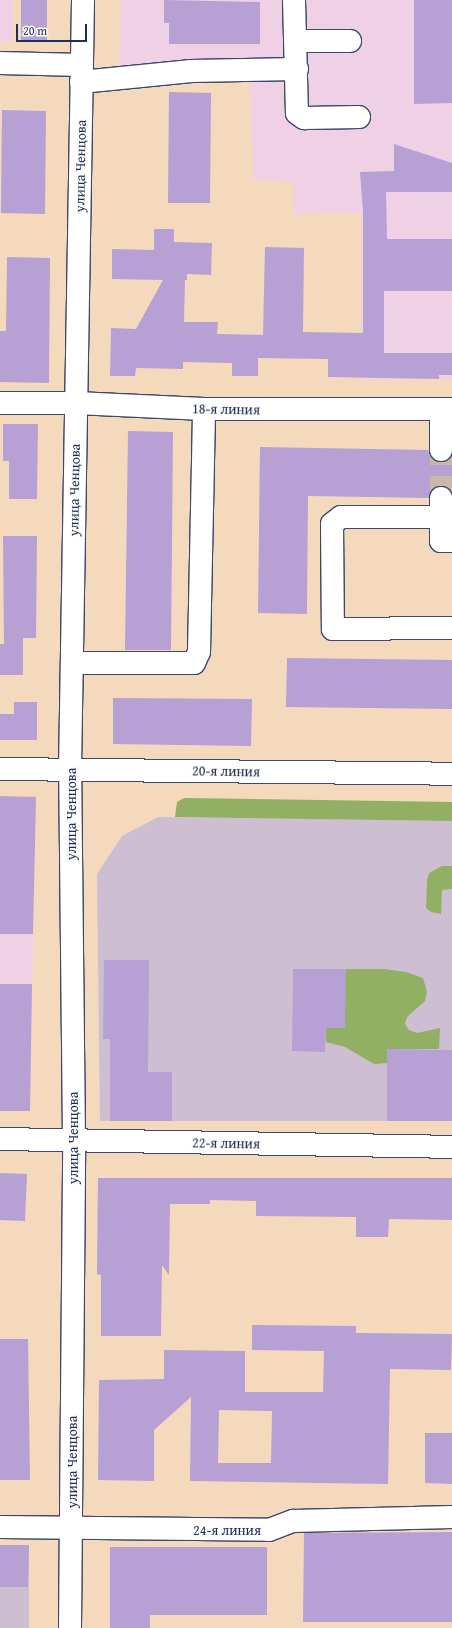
<!DOCTYPE html>
<html>
<head>
<meta charset="utf-8">
<style>
  body { margin:0 }
  #map { position:relative; width:452px; height:1628px; overflow:hidden; background:#f4d9bc; font-family:"Gentium Book Plus",serif }
  div>[style] { position:absolute }
  .built>* { inset:0; background:#f0d0e5 }
  .industrial>* { inset:0; background:#cebed2 }
  .forest>* { inset:0; background:#91b063 }
  .building>* { inset:0; background:#b6a0d4 }
  .minor-tunnel>* { height:22px; margin-top:-11px; transform-origin:0; background:repeating-linear-gradient(90deg,#c9b7a9 0 22px,transparent 0 33px) }
  .roads { filter:drop-shadow(1px 0 #3c486c) drop-shadow(-1px 0 #3c486c) drop-shadow(0 1px #3c486c) drop-shadow(0 -1px #3c486c) }
  .minor>* { height:22px; margin:-11px; padding:0 11px; transform-origin:11px; border-radius:11px; background:#fff }
  span { translate:-50% -50%; white-space:nowrap; text-align:center; line-height:1.15; -webkit-text-stroke:4px #fdfcf7; paint-order:stroke }
  .street-label { font-size:14px; color:#1b2f5e }
  .scale { position:absolute; left:16px; top:24px; width:71px; height:18px; box-sizing:border-box; border:2px solid #1b2f5e; border-top:0; padding-left:5px; font-size:12px; line-height:14px; white-space:nowrap; color:#1b2f5e; -webkit-text-stroke:3px #fdfcf7; paint-order:stroke }
</style>
</head>
<body>
<div id="map">
  <div class="built">
    <i style="clip-path:polygon(0 0,12px 0,13px 42px,0 42px)"></i>
    <i style="clip-path:polygon(121px 0,452px 0,452px 379px,361px 380px,361px 213px,294px 214px,293px 182px,254px 180px,249px 74px,119px 67px)"></i>
    <i style="clip-path:polygon(34px 903px,30px 1111px,0 1111px,0 904px)"></i>
  </div>
  <div class="industrial">
    <i style="clip-path:polygon(158px 817px,452px 821px,452px 1121px,100px 1121px,97px 874px,122px 836px)"></i>
    <i style="clip-path:polygon(0 1545px,29px 1545px,29px 1628px,0 1628px)"></i>
  </div>
  <div class="forest">
    <i style="clip-path:polygon(184px 798px,452px 802px,452px 821px,175px 817px,177px 802px)"></i>
    <i style="clip-path:polygon(442px 866px,452px 866px,452px 889px,442px 890px,441px 914px,431px 912px,426px 908px,427px 880px,429px 873px)"></i>
    <i style="clip-path:polygon(346px 969px,384px 969px,406px 972px,423px 978px,427px 992px,425px 1001px,407px 1017px,405px 1024px,409px 1030px,417px 1033px,440px 1028px,439px 1049px,388px 1049px,387px 1063px,374px 1064px,345px 1047px,326px 1042px,326px 1028px)"></i>
  </div>
  <div class="building">
    <i style="clip-path:polygon(21px 0,47px 0,47px 42px,21px 42px)"></i>
    <i style="clip-path:polygon(164px 0,260px 2px,260px 44px,169px 44px,169px 23px,164px 23px)"></i>
    <i style="clip-path:polygon(414px 0,452px 0,452px 103px,414px 104px)"></i>
    <i style="clip-path:polygon(169px 92px,211px 93px,210px 203px,168px 203px)"></i>
    <i style="clip-path:polygon(2px 110px,46px 111px,45px 214px,1px 213px)"></i>
    <i style="clip-path:polygon(394px 144px,452px 163px,452px 192px,386px 192px,387px 239px,452px 239px,452px 291px,384px 291px,384px 353px,452px 353px,452px 375px,439px 375px,439px 379px,328px 377px,328px 359px,258px 358px,258px 376px,232px 376px,232px 363px,183px 362px,183px 369px,136px 368px,135px 376px,110px 376px,111px 328px,136px 329px,163px 280px,112px 279px,112px 249px,154px 250px,154px 229px,174px 229px,174px 242px,212px 243px,211px 275px,187px 274px,187px 280px,185px 280px,184px 322px,218px 322px,217px 334px,263px 335px,265px 247px,304px 248px,303px 332px,363px 333px,363px 212px,360px 172px,394px 171px)"></i>
    <i style="clip-path:polygon(7px 257px,50px 258px,49px 383px,0 382px,0 331px,6px 331px)"></i>
    <i style="clip-path:polygon(3px 424px,38px 424px,37px 499px,9px 499px,9px 461px,3px 461px)"></i>
    <i style="clip-path:polygon(128px 431px,173px 432px,171px 650px,125px 650px)"></i>
    <i style="clip-path:polygon(260px 447px,428px 450px,430px 457px,441px 462px,452px 456px,452px 492px,441px 486px,434px 487px,429px 498px,308px 496px,307px 614px,258px 613px)"></i>
    <i style="clip-path:polygon(3px 536px,37px 536px,36px 638px,23px 638px,23px 675px,0 675px,0 644px,4px 644px)"></i>
    <i style="clip-path:polygon(287px 658px,452px 660px,452px 709px,286px 707px)"></i>
    <i style="clip-path:polygon(113px 698px,252px 699px,251px 746px,113px 744px)"></i>
    <i style="clip-path:polygon(14px 702px,37px 702px,37px 740px,0 740px,0 714px,14px 714px)"></i>
    <i style="clip-path:polygon(0 796px,36px 797px,33px 934px,0 934px)"></i>
    <i style="clip-path:polygon(104px 960px,149px 960px,148px 1072px,172px 1072px,172px 1121px,110px 1121px,110px 1039px,103px 1039px)"></i>
    <i style="clip-path:polygon(293px 969px,346px 969px,345px 1028px,326px 1028px,325px 1052px,292px 1051px)"></i>
    <i style="clip-path:polygon(0 984px,32px 984px,30px 1111px,0 1111px)"></i>
    <i style="clip-path:polygon(387px 1049px,452px 1050px,452px 1121px,387px 1121px)"></i>
    <i style="clip-path:polygon(0 1173px,27px 1174px,25px 1221px,0 1220px)"></i>
    <i style="clip-path:polygon(98px 1178px,452px 1178px,452px 1220px,389px 1219px,388px 1237px,356px 1237px,356px 1217px,256px 1216px,256px 1201px,210px 1200px,210px 1204px,170px 1204px,169px 1275px,162px 1265px,161px 1336px,101px 1336px,101px 1275px,97px 1274px)"></i>
    <i style="clip-path:polygon(evenodd,252px 1325px,356px 1326px,356px 1333px,452px 1334px,451px 1370px,390px 1369px,388px 1484px,190px 1481px,191px 1397px,154px 1430px,154px 1481px,98px 1480px,99px 1380px,164px 1379px,164px 1350px,245px 1351px,245px 1392px,323px 1392px,324px 1351px,252px 1350px,252px 1325px,219px 1410px,272px 1411px,271px 1463px,218px 1463px,219px 1410px)"></i>
    <i style="clip-path:polygon(0 1339px,28px 1339px,30px 1480px,0 1480px)"></i>
    <i style="clip-path:polygon(425px 1433px,452px 1433px,452px 1484px,425px 1483px)"></i>
    <i style="clip-path:polygon(452px 1532px,452px 1622px,303px 1622px,304px 1533px)"></i>
    <i style="clip-path:polygon(0 1545px,29px 1545px,28px 1587px,0 1587px)"></i>
    <i style="clip-path:polygon(110px 1547px,267px 1547px,267px 1615px,150px 1615px,150px 1628px,110px 1628px)"></i>
  </div>
  <div class="minor-tunnel">
    <i style="left:441px;top:498px;width:48px;rotate:-90deg"></i>
  </div>
  <div class="roads">
    <div class="minor">
      <i style="left:294px;top:0;width:113px;rotate:88.5deg"></i>
      <i style="left:297px;top:113px;width:9px;rotate:36deg"></i>
      <i style="left:304px;top:118px;width:55px;rotate:-1deg"></i>
      <i style="left:296px;top:41px;width:54px"></i>
      <i style="left:0;top:63px;width:82px;rotate:1.4deg"></i>
      <i style="left:81px;top:82px;width:111px;rotate:-5.7deg"></i>
      <i style="left:191px;top:71px;width:106px;rotate:-1.1deg"></i>
      <i style="left:0;top:403px;width:76px"></i>
      <i style="left:76px;top:403px;width:128px;rotate:2.7deg"></i>
      <i style="left:204px;top:409px;width:248px"></i>
      <i style="left:441px;top:450px;width:41px;rotate:-90deg"></i>
      <i style="left:441px;top:517px;width:19px;rotate:-90deg"></i>
      <i style="left:452px;top:541px;width:11px;rotate:180deg"></i>
      <i style="left:441px;top:541px;width:24px;rotate:-90deg"></i>
      <i style="left:441px;top:517px;width:100px;rotate:180deg"></i>
      <i style="left:341px;top:517px;width:11px;rotate:142deg"></i>
      <i style="left:332px;top:524px;width:105px;rotate:89.5deg"></i>
      <i style="left:333px;top:629px;width:119px;rotate:-0.5deg"></i>
      <i style="left:72px;top:663px;width:122px"></i>
      <i style="left:194px;top:663px;width:12px;rotate:-66deg"></i>
      <i style="left:199px;top:652px;width:243px;rotate:-88.8deg"></i>
      <i style="left:0;top:769px;width:452px;rotate:0.6deg"></i>
      <i style="left:0;top:1139px;width:452px;rotate:1deg"></i>
      <i style="left:0;top:1527px;width:269px;rotate:0.6deg"></i>
      <i style="left:269px;top:1530px;width:26px;rotate:-21deg"></i>
      <i style="left:293px;top:1521px;width:159px;rotate:-1.4deg"></i>
      <i style="left:70px;top:1628px;width:489px;rotate:-89.5deg"></i>
      <i style="left:74px;top:1139px;width:370px;rotate:-90.6deg"></i>
      <i style="left:70px;top:769px;width:769px;rotate:-89.03deg"></i>
    </div>
  </div>
  <div class="street-label">
    <span style="left:80px;top:166px;rotate:-89deg">улица Ченцова</span>
    <span style="left:226px;top:409px;rotate:1deg">18-я линия</span>
    <span style="left:74px;top:490px;rotate:-89deg">улица Ченцова</span>
    <span style="left:226px;top:771px;rotate:1deg">20-я линия</span>
    <span style="left:71px;top:814px;rotate:-90deg">улица Ченцова</span>
    <span style="left:73px;top:1138px;rotate:-90deg">улица Ченцова</span>
    <span style="left:226px;top:1143px;rotate:1deg">22-я линия</span>
    <span style="left:72px;top:1462px;rotate:-90deg">улица Ченцова</span>
    <span style="left:227px;top:1530px">24-я линия</span>
  </div>
  <div class="scale">20 m</div>
</div>
</body>
</html>
